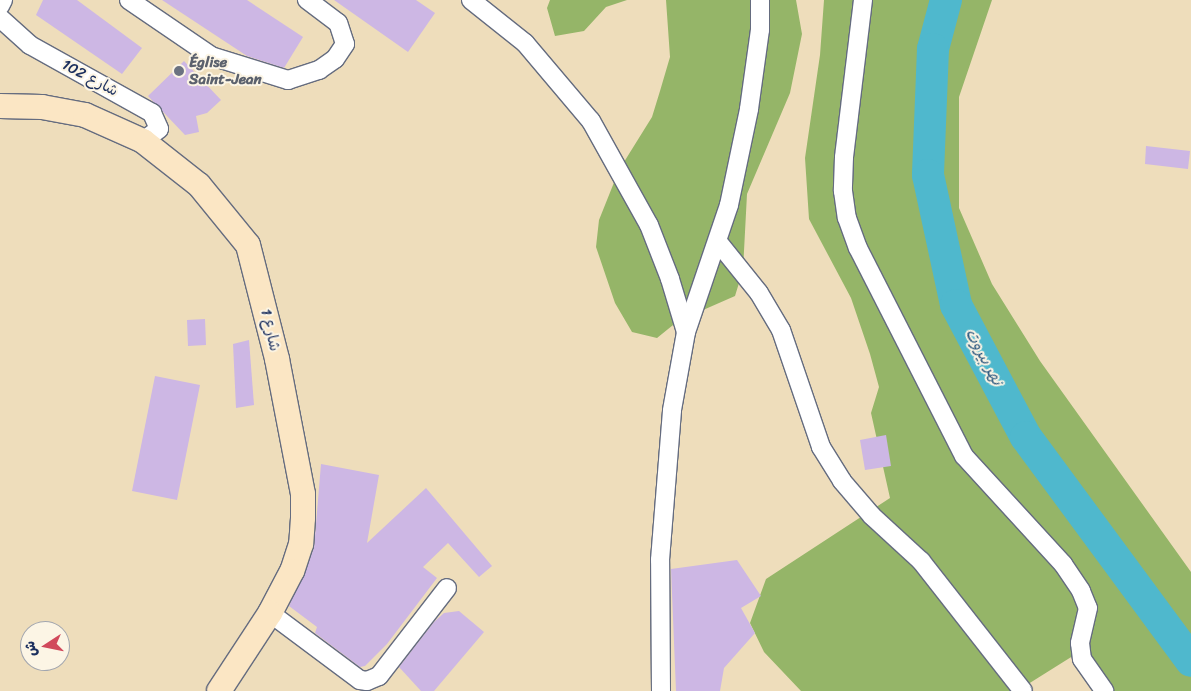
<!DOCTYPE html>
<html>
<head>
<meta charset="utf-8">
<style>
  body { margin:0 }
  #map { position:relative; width:1191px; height:691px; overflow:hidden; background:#edb; font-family:Sriracha,"Playpen Sans Arabic",sans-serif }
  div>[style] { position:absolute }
  .forest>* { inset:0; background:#95b568 }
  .river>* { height:32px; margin:-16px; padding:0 16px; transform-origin:16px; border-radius:16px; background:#4fb8cd }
  .building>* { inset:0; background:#cdb7e4 }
  .roads { filter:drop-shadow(1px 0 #656c7f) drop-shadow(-1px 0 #656c7f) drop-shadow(0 1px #656c7f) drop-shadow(0 -1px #656c7f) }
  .street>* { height:18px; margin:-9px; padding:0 9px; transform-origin:9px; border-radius:9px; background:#fff }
  .secondary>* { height:24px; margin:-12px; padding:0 12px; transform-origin:12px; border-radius:12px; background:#fbe6c4 }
  .dots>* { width:14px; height:14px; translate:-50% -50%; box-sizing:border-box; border:2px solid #fcf5e5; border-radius:50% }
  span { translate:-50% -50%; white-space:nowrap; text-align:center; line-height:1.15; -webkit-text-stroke:4px #fcf5e5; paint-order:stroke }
  .worship-label { font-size:15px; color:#5b616d; font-weight:700 }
  .left { translate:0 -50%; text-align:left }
  .street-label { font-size:15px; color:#1b2f5e }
  .water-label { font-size:16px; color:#2b587f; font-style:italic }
  .north { position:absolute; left:20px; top:621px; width:50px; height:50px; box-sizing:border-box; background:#fcf5e5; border:1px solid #a2a6af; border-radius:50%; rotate:259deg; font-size:14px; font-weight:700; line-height:20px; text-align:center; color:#1b2f5e }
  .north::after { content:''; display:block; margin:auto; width:18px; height:22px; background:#d1495b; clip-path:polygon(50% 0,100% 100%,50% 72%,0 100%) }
</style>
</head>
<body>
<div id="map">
  <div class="forest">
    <i style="clip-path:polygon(550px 0,627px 0,606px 7px,584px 31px,555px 36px,547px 8px)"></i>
    <i style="clip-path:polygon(666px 0,796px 0,802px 34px,790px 93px,747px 194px,743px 270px,735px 296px,678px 321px,657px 338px,632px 332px,615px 303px,596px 247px,599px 220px,619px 170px,652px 117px,660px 91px,670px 57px)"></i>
    <i style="clip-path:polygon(824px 0,992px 0,959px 97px,959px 208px,992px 284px,1040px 361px,1191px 572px,1191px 691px,1109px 691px,1076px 654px,1017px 691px,801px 691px,764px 652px,750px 623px,766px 579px,890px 498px,871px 413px,879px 387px,870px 354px,851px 298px,809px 219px,805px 158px,820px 55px)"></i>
  </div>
  <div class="river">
    <i style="left:946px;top:0;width:51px;rotate:104.9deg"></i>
    <i style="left:933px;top:49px;width:126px;rotate:92.3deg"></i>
    <i style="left:928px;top:175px;width:133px;rotate:77.8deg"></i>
    <i style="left:956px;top:305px;width:149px;rotate:62.1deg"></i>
    <i style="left:1026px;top:437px;width:278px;rotate:53.6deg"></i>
  </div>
  <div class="building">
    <i style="clip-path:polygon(43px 0,77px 0,142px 48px,122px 74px,36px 15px)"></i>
    <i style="clip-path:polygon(162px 0,247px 0,303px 37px,284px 68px,247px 56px)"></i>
    <i style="clip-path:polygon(334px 0,416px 0,435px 13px,408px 52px)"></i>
    <i style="clip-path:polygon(184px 61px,221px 100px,207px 113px,196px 116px,199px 132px,185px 135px,148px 96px)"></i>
    <i style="clip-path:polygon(1146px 146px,1190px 151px,1188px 169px,1145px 164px)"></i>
    <i style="clip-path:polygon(205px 319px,206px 345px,188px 346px,187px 320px)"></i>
    <i style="clip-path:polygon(249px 340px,254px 405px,236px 408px,233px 344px)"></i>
    <i style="clip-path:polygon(155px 376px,200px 385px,177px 500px,132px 491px)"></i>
    <i style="clip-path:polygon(886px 435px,891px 466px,865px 470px,860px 440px)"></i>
    <i style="clip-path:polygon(321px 464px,379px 475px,367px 543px,426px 488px,492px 566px,479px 577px,448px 543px,423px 567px,437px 578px,387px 644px,365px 666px,360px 667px,315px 633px,317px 627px,289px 606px,314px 548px)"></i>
    <i style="clip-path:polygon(737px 560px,761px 596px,741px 608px,755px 633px,724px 668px,720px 691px,676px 691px,671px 569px)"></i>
    <i style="clip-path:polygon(459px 611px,484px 632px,434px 691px,421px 691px,399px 667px,434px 622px,444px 613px)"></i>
  </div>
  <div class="roads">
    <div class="street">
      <i style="left:129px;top:0;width:99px;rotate:34.3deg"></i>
      <i style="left:211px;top:56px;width:81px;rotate:17.3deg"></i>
      <i style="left:288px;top:80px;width:33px;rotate:-18deg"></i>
      <i style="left:319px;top:70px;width:19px;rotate:-35deg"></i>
      <i style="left:335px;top:59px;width:18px;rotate:-56deg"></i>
      <i style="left:345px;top:44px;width:22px;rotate:-108deg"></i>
      <i style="left:338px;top:23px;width:39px;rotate:-143deg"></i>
      <i style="left:471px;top:0;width:69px;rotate:38.5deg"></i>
      <i style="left:525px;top:43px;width:102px;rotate:49.8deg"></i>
      <i style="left:591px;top:121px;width:119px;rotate:60.9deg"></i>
      <i style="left:649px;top:225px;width:58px;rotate:68.7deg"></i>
      <i style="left:670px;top:279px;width:55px;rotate:73.2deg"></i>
      <i style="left:863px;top:0;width:158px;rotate:96.9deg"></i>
      <i style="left:844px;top:157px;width:34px;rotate:92deg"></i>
      <i style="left:843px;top:191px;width:27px;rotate:82deg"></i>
      <i style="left:847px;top:218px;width:32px;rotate:70deg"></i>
      <i style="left:858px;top:248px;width:233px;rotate:63deg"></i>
      <i style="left:964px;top:456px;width:147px;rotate:47.5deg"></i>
      <i style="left:1063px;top:564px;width:32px;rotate:56deg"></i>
      <i style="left:1081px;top:591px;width:18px;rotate:68deg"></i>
      <i style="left:1088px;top:608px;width:36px;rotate:103deg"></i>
      <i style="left:1080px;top:643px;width:16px;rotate:83deg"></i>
      <i style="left:1082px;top:659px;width:39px;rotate:55deg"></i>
      <i style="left:0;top:6px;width:7px;rotate:-63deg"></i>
      <i style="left:0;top:18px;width:40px;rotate:42deg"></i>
      <i style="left:30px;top:45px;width:140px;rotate:29.1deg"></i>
      <i style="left:152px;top:113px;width:17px;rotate:66deg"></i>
      <i style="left:159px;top:129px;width:20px;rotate:143deg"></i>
      <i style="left:718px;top:242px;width:65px;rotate:51.2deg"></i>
      <i style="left:759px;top:293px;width:43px;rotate:59.3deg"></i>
      <i style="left:781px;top:330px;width:124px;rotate:71.1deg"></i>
      <i style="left:821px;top:447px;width:40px;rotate:58deg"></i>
      <i style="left:842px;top:481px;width:46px;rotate:49.4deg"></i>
      <i style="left:872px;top:516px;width:67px;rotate:42.6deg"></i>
      <i style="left:921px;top:561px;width:165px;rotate:51.9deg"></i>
      <i style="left:270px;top:613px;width:112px;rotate:36.7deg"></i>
      <i style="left:360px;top:680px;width:7px;rotate:8deg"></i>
      <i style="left:367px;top:681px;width:13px;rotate:-23deg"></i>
      <i style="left:379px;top:676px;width:111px;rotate:-52.3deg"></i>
      <i style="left:661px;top:691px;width:131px;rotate:-90.4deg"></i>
      <i style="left:660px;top:560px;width:150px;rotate:-85.4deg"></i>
      <i style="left:672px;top:410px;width:79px;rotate:-79.8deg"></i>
      <i style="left:686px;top:332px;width:134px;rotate:-71.3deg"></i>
      <i style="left:729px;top:205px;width:98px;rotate:-78.2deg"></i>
      <i style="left:749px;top:109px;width:80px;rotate:-82.1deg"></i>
      <i style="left:760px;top:30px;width:30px;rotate:-90deg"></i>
    </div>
    <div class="secondary">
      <i style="left:0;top:106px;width:42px;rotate:1.4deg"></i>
      <i style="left:42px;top:107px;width:44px;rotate:10.5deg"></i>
      <i style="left:85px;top:115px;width:64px;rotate:24.1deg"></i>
      <i style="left:143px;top:141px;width:71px;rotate:38.2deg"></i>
      <i style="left:199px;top:185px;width:77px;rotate:50.8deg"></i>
      <i style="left:248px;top:245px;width:118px;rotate:75.7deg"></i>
      <i style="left:277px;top:359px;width:137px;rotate:79.1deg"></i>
      <i style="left:303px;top:494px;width:24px;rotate:90deg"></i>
      <i style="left:303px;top:518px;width:26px;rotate:94deg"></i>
      <i style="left:301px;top:544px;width:28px;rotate:108deg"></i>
      <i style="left:292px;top:571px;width:47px;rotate:117.6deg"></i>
      <i style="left:270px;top:613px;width:93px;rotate:123.2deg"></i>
    </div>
  </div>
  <div class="dots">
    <i style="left:179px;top:71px;background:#6b7280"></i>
  </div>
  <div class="worship-label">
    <span class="left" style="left:189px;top:71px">Église<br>Saint-Jean</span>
  </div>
  <div class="street-label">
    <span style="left:90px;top:78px;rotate:28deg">شارع 102</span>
    <span style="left:270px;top:330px;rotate:77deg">شارع 1</span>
  </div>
  <div class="water-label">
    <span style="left:984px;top:357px;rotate:62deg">نهر بيروت</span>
  </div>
  <div class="north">ش</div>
</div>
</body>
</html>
